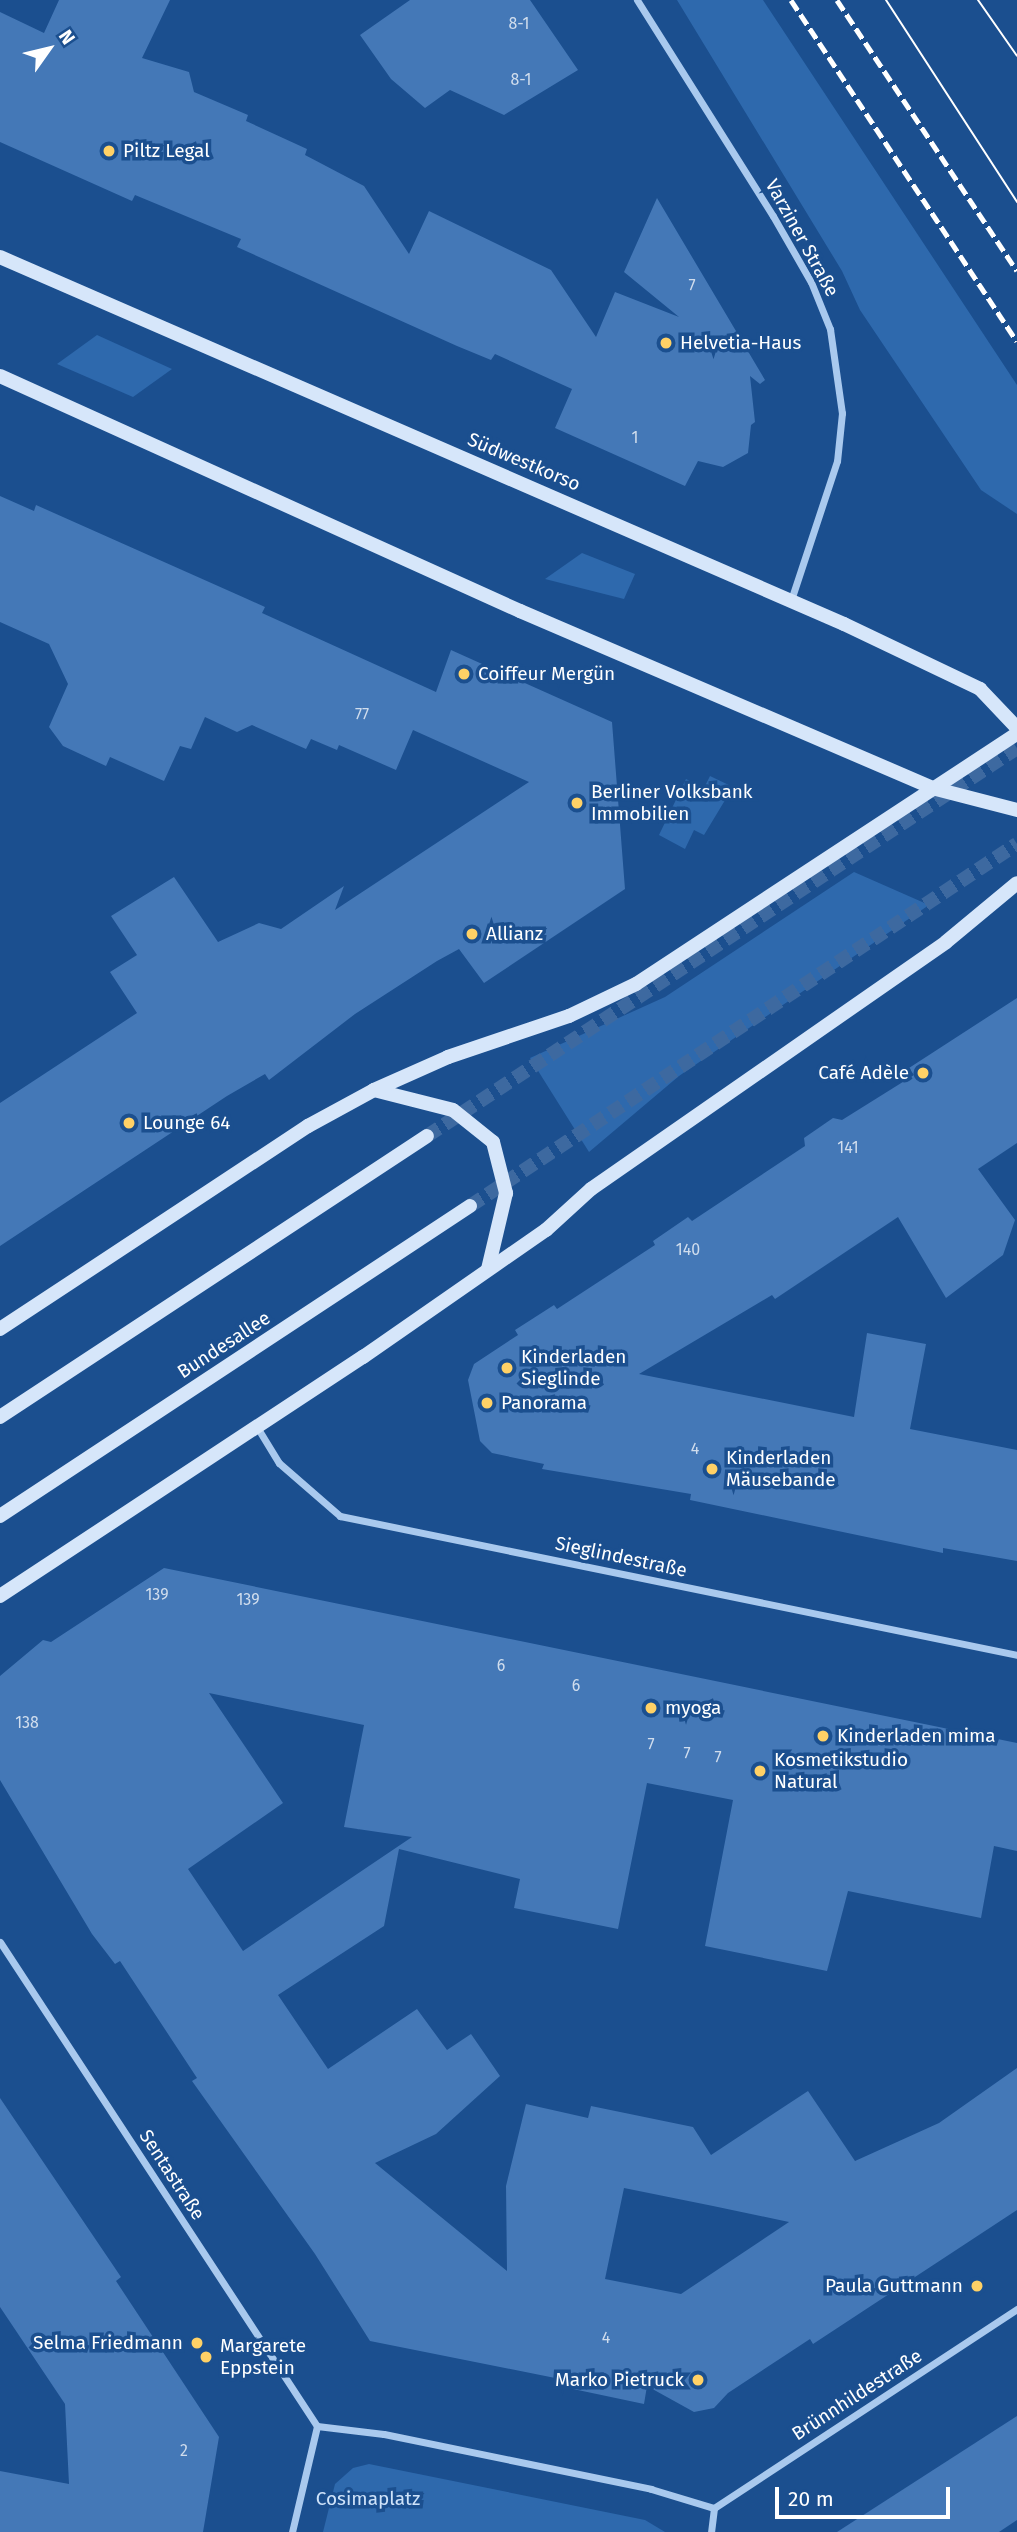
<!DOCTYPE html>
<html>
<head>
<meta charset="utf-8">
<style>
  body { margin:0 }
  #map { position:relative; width:1017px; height:2532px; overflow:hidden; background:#1b4f8f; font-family:"Fira Sans",sans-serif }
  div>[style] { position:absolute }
  .green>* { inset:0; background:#2e69ad }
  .building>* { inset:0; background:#4478b7 }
  .secondary-tunnel>* { height:14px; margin-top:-7px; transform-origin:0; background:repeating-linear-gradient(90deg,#3d69a0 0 14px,transparent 0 21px) }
  .street>* { height:7px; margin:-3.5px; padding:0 3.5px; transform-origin:3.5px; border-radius:3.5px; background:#a9c9ee }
  .secondary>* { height:14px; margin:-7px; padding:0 7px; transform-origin:7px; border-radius:7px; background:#d6e6fa }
  .tram>* { height:2px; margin:-1px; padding:0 1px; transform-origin:1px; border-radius:1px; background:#fff }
  .rail>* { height:5px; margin-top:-2.5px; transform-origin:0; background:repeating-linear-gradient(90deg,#fff 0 12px,transparent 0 17px) }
  .dots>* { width:19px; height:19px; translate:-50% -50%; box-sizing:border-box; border:4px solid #1b4f8f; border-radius:50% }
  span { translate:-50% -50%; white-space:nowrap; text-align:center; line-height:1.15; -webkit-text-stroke:7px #1b4f8f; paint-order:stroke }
  .number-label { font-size:16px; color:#d0dded }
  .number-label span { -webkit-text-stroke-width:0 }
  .poi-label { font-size:19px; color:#fff }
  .left { translate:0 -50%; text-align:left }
  .right { translate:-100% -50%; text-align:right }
  .street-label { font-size:19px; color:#fff }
  .park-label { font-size:19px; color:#cfe3fa }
  .north { position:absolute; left:14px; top:14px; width:70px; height:70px; -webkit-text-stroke:5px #1b4f8f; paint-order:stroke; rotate:56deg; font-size:19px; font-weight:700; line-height:28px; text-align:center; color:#fff }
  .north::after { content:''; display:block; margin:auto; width:24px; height:32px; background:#fff; clip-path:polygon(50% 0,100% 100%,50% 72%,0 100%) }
  .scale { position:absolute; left:775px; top:2487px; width:175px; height:32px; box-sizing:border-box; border:4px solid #fff; border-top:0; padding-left:9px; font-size:21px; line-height:24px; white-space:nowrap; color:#fff; -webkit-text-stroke:5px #1b4f8f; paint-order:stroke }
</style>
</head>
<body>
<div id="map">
  <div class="green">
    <i style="clip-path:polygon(677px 0,763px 0,1017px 385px,1017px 514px,981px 490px,860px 310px,842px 271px)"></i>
    <i style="clip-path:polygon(97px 335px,172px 369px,133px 397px,57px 364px)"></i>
    <i style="clip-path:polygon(582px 553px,635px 574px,624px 599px,545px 579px)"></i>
    <i style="clip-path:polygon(710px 776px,733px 787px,704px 835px,694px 830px,685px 849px,659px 835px,686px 779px,704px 788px)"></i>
    <i style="clip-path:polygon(854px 872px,929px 905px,679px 1076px,589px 1152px,530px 1058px,665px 997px)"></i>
    <i style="clip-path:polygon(369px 2464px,645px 2520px,665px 2532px,323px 2532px,335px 2484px,353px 2468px)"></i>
  </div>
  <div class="building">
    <i style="clip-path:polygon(59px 0,170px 0,142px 58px,189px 72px,194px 92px,248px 115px,246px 121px,307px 149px,305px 155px,364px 186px,409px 254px,429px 211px,551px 270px,596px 337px,615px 292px,679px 317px,624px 272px,657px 198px,765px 380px,760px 384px,750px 376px,755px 422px,751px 425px,748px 453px,723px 467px,698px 461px,685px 486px,555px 428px,572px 389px,495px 354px,491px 360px,457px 346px,237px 247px,241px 239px,135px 195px,132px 201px,0 142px,0 12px,44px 33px)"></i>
    <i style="clip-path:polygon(410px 0,530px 0,578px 70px,504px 115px,450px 90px,425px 108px,391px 79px,360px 35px)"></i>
    <i style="clip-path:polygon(0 496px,34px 511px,36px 505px,245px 598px,265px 607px,262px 613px,436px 692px,451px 650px,612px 722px,625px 889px,484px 983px,459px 949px,437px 961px,355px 1014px,269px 1080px,265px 1074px,227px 1096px,0 1246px,0 1103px,137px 1013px,110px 972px,137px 955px,111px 916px,174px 877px,218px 942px,259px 923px,281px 929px,344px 886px,335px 910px,529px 782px,413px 730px,396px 770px,339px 745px,337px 750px,311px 739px,306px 749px,252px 725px,237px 732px,205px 717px,191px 749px,180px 746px,164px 781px,110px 757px,106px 766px,63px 746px,49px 727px,68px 684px,49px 644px,0 622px)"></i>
    <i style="clip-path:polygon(1017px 998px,1017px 1143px,978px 1169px,1015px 1220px,1003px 1255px,946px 1298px,898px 1217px,775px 1299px,772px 1295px,639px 1374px,854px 1417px,867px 1333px,926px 1344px,910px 1429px,1017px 1450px,1017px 1561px,943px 1548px,943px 1553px,690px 1500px,691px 1494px,542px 1469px,544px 1464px,492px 1453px,480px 1441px,468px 1380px,474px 1364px,518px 1335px,515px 1330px,554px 1305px,557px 1309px,655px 1245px,653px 1241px,688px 1217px,692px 1221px,805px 1146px,804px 1138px,833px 1118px,842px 1120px,914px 1075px,909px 1068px)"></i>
    <i style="clip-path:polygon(evenodd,164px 1568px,1017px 1743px,1017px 1851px,994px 1846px,981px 1918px,848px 1891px,827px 1971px,705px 1946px,733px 1800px,647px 1783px,618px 1929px,514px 1908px,520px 1879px,399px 1849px,384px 1926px,278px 1995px,328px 2069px,417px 2009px,447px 2050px,471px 2034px,500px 2076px,436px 2134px,375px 2163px,507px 2271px,506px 2186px,526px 2104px,588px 2118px,591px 2106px,693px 2127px,711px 2155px,808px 2091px,855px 2161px,939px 2123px,1017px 2068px,1017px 2210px,813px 2344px,810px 2339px,728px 2393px,714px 2408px,694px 2412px,647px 2386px,644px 2404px,573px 2389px,575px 2382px,370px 2341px,315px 2254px,192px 2081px,197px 2078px,120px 1961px,115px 1964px,92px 1934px,0 1780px,0 1676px,43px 1640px,51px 1642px,164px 1568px,209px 1693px,364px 1725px,344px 1827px,412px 1837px,243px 1951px,188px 1869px,283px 1803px,209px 1693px,164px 1568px,624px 2188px,713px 2206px,789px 2222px,681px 2294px,605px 2279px,624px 2188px)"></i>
    <i style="clip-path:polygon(0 2098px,121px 2277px,116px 2281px,219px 2437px,203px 2532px,0 2532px,0 2471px,69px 2484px,65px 2404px,0 2307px)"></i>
    <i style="clip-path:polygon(1017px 2416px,1017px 2520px,999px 2532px,837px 2532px)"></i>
  </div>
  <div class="secondary-tunnel">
    <i style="left:427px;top:1136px;width:706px;rotate:-33.33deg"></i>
    <i style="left:470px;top:1206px;width:656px;rotate:-33.5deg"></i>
  </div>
  <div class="street">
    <i style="left:637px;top:0;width:255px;rotate:57.8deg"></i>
    <i style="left:773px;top:216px;width:76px;rotate:60.1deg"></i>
    <i style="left:811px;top:282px;width:51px;rotate:68deg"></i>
    <i style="left:830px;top:329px;width:85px;rotate:81.9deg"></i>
    <i style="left:842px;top:413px;width:48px;rotate:95.9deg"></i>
    <i style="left:837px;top:461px;width:146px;rotate:108.3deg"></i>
    <i style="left:257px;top:1427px;width:42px;rotate:58.6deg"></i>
    <i style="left:279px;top:1463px;width:81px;rotate:41deg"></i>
    <i style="left:340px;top:1516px;width:691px;rotate:11.6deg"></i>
    <i style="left:0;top:1942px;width:579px;rotate:56.78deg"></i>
    <i style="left:714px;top:2508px;width:363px;rotate:-33.3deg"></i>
    <i style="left:292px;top:2532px;width:109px;rotate:-76.7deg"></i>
    <i style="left:317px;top:2426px;width:67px;rotate:6.8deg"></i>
    <i style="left:384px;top:2434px;width:273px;rotate:11.6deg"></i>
    <i style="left:651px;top:2489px;width:66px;rotate:16.8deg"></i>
    <i style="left:714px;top:2508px;width:24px;rotate:97deg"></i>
  </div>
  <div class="secondary">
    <i style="left:0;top:257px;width:920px;rotate:23.5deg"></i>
    <i style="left:844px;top:624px;width:151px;rotate:25.5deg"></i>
    <i style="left:980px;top:689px;width:54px;rotate:46.5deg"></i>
    <i style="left:0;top:376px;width:571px;rotate:24.32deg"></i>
    <i style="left:520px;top:611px;width:452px;rotate:23.2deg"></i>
    <i style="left:936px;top:789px;width:84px;rotate:14.5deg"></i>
    <i style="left:374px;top:1090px;width:81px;rotate:14.2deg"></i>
    <i style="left:453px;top:1110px;width:51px;rotate:38.7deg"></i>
    <i style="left:493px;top:1142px;width:53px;rotate:75.7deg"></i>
    <i style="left:506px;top:1193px;width:78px;rotate:103.3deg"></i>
    <i style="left:0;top:1329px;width:369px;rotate:-33.4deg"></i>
    <i style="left:308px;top:1126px;width:75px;rotate:-28.6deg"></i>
    <i style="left:374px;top:1090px;width:81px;rotate:-24deg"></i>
    <i style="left:448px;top:1057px;width:128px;rotate:-18.7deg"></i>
    <i style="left:569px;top:1016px;width:74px;rotate:-25.5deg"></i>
    <i style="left:636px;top:984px;width:456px;rotate:-33.3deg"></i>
    <i style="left:0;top:1417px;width:511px;rotate:-33.35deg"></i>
    <i style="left:0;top:1516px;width:563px;rotate:-33.41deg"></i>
    <i style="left:0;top:1596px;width:435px;rotate:-33.4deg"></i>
    <i style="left:363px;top:1357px;width:223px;rotate:-34.8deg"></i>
    <i style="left:546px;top:1230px;width:61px;rotate:-42.3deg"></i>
    <i style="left:591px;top:1189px;width:432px;rotate:-34.8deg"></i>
    <i style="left:946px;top:942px;width:92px;rotate:-39.7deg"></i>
  </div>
  <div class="tram">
    <i style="left:886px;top:0;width:241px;rotate:57deg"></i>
    <i style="left:978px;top:0;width:68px;rotate:55.1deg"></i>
  </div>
  <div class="rail">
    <i style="left:791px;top:0;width:409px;rotate:56.5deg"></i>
    <i style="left:837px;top:0;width:325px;rotate:56.4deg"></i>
  </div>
  <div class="dots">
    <i style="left:109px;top:151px;background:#ffd166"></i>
    <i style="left:666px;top:343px;background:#ffd166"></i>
    <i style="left:464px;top:674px;background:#ffd166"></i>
    <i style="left:577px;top:803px;background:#ffd166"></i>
    <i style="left:472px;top:934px;background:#ffd166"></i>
    <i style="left:923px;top:1073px;background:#ffd166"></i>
    <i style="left:129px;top:1123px;background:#ffd166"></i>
    <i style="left:507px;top:1368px;background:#ffd166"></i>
    <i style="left:487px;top:1403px;background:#ffd166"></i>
    <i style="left:712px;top:1469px;background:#ffd166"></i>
    <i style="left:651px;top:1708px;background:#ffd166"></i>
    <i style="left:823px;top:1736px;background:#ffd166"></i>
    <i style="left:760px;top:1771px;background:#ffd166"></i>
    <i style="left:977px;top:2286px;background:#ffd166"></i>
    <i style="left:197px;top:2343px;background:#ffd166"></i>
    <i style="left:206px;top:2357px;background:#ffd166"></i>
    <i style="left:698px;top:2380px;background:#ffd166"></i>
  </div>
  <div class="number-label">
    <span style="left:519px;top:24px">8-1</span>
    <span style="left:521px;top:80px">8-1</span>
    <span style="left:692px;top:286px">7</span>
    <span style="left:635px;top:438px">1</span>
    <span style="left:362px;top:715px">77</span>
    <span style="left:848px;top:1148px">141</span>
    <span style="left:688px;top:1250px">140</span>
    <span style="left:695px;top:1449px">4</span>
    <span style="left:157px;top:1595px">139</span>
    <span style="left:248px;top:1600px">139</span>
    <span style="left:501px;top:1666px">6</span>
    <span style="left:576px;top:1686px">6</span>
    <span style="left:27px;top:1723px">138</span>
    <span style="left:651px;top:1745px">7</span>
    <span style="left:687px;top:1754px">7</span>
    <span style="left:718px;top:1758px">7</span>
    <span style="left:606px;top:2338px">4</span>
    <span style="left:184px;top:2451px">2</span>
  </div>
  <div class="poi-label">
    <span class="left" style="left:123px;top:151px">Piltz Legal</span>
    <span class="left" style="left:680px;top:343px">Helvetia-Haus</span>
    <span class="left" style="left:478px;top:674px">Coiffeur Mergün</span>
    <span class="left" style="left:591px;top:803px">Berliner Volksbank<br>Immobilien</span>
    <span class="left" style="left:486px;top:934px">Allianz</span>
    <span class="right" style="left:909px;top:1073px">Café Adèle</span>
    <span class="left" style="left:143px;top:1123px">Lounge 64</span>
    <span class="left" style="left:521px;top:1368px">Kinderladen<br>Sieglinde</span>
    <span class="left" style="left:501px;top:1403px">Panorama</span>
    <span class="left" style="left:726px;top:1469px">Kinderladen<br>Mäusebande</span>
    <span class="left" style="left:665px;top:1708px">myoga</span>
    <span class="left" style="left:837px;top:1736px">Kinderladen mima</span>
    <span class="left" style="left:774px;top:1771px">Kosmetikstudio<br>Natural</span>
    <span class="right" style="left:963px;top:2286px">Paula Guttmann</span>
    <span class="right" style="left:183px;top:2343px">Selma Friedmann</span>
    <span class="left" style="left:220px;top:2357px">Margarete<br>Eppstein</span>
    <span class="right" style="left:684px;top:2380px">Marko Pietruck</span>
  </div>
  <div class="street-label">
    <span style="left:802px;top:238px;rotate:61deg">Varziner Straße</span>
    <span style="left:524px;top:462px;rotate:23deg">Südwestkorso</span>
    <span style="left:224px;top:1345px;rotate:-33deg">Bundesallee</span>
    <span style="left:621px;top:1557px;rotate:12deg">Sieglindestraße</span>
    <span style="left:172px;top:2175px;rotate:57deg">Sentastraße</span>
    <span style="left:857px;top:2395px;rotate:-33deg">Brünnhildestraße</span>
  </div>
  <div class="park-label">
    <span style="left:368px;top:2499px">Cosimaplatz</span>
  </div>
  <div class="north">N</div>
  <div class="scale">20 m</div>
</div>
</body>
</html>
